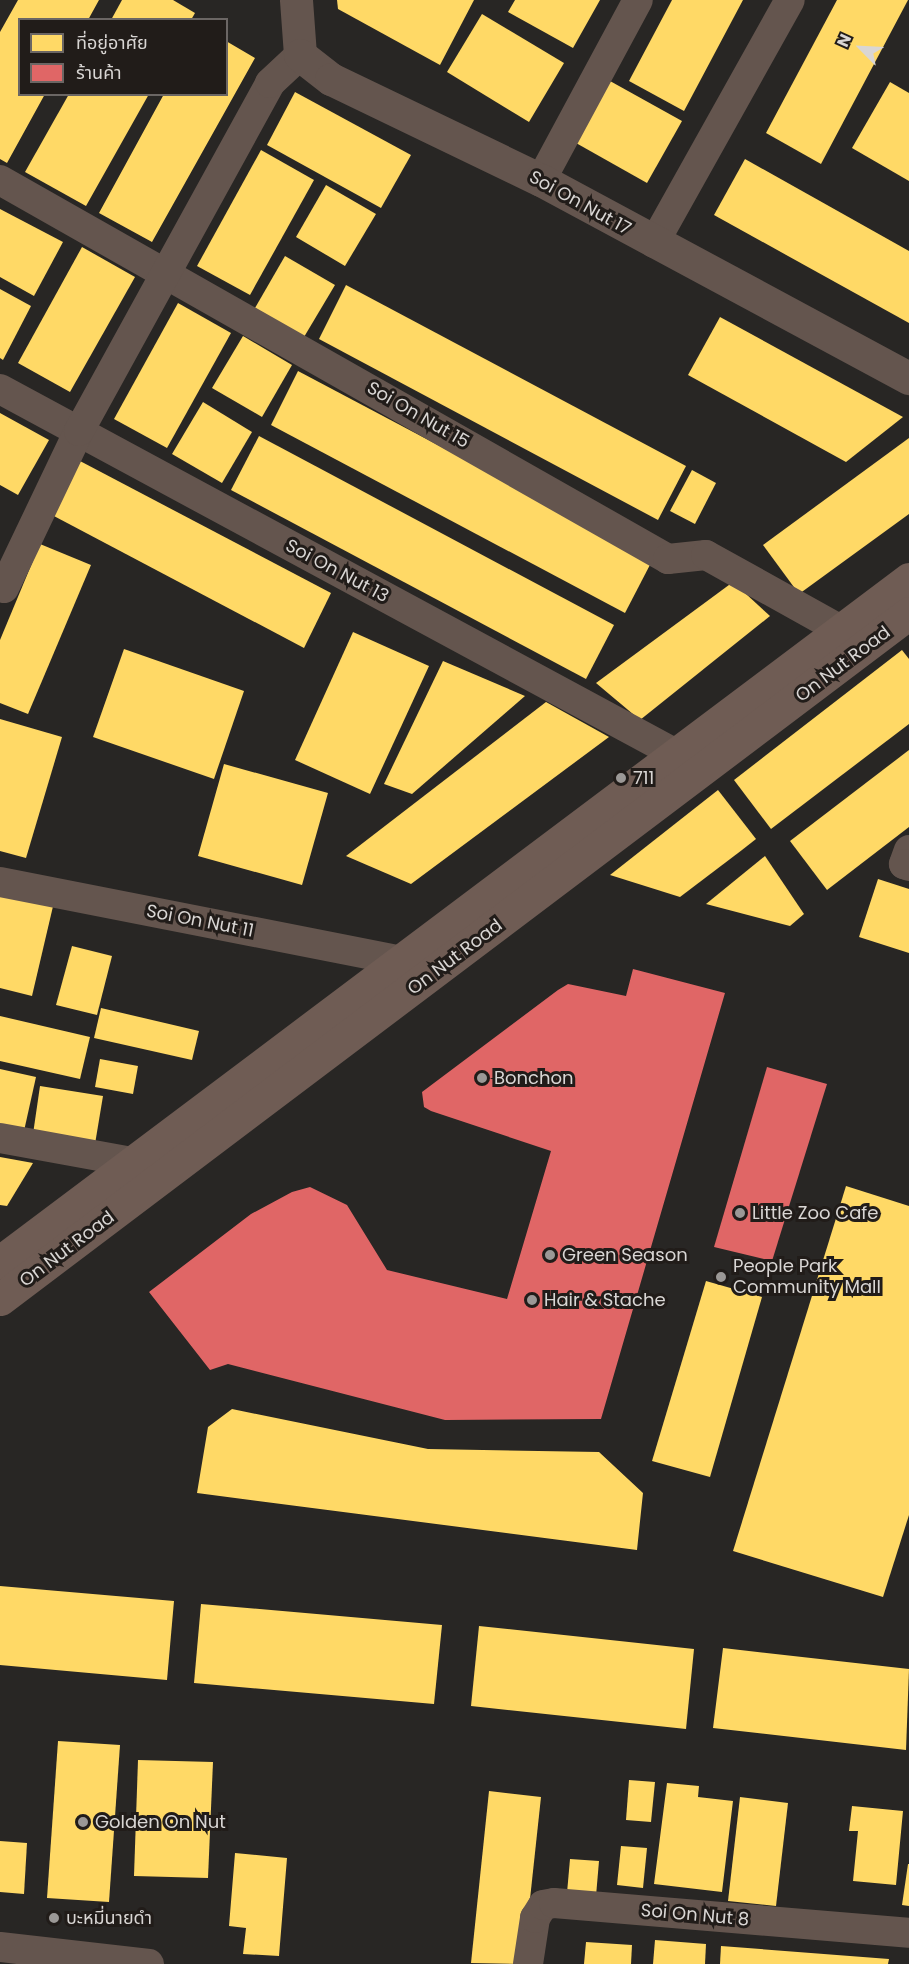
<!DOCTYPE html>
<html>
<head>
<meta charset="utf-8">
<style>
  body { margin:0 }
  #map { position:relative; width:909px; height:1964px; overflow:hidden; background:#282624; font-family:Poppins,"Noto Sans Thai",sans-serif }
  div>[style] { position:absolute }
  .homes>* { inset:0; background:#ffd966 }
  .shops>* { inset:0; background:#e06666 }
  .minor>* { height:30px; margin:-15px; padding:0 15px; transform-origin:15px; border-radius:15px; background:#64554e }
  .tertiary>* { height:33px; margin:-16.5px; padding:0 16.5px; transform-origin:16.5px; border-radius:16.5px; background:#64554e }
  .primary>* { height:33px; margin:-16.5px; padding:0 16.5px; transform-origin:16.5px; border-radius:16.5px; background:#6f5c54 }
  .dots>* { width:16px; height:16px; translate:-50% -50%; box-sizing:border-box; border:3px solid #211c19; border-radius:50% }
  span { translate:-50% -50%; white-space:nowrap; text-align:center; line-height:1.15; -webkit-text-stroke:6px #211c19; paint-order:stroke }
  .street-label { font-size:18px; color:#d9d6d4 }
  .poi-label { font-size:18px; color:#d9d6d4 }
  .left { translate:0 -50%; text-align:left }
  .legend { position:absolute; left:18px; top:18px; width:210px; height:78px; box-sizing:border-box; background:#211c19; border:2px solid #6b6664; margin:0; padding:8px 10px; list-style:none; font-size:18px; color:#d9d6d4 }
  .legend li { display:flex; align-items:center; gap:12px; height:30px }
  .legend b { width:30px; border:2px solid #6b6664 }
  .north { position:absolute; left:831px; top:18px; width:60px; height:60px; -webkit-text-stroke:4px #211c19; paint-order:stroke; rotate:294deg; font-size:16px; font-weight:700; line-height:24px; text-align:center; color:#d9d6d4 }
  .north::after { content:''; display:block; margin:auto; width:21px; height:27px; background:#d9d6d4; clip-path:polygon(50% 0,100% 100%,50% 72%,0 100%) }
</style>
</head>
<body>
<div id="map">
  <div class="homes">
    <i style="clip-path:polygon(18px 0,99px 0,88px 20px,20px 20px,20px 94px,45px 94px,7px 163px,0 159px,0 32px)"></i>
    <i style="clip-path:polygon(122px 0,173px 0,195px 13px,191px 20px,111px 20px)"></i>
    <i style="clip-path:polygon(337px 0,474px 0,440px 65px,338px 9px)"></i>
    <i style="clip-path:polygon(515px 0,600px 0,573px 48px,508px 12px)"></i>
    <i style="clip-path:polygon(672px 0,743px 0,684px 111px,629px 81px)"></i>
    <i style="clip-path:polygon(837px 0,908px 0,821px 164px,766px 133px)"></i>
    <i style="clip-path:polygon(482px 14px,564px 63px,529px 122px,447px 72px)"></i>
    <i style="clip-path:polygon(226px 41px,255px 58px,152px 242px,99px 213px,164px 94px,226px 94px)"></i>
    <i style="clip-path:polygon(610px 81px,682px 121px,647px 183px,576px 143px)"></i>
    <i style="clip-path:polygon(890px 82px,909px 93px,909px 181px,852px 148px)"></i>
    <i style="clip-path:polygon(295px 92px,411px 155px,381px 208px,267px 145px)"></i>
    <i style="clip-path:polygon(69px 94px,149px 94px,86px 206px,25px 172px)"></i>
    <i style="clip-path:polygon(261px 150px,314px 180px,250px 295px,197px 266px)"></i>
    <i style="clip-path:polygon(745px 159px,909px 251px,909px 323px,714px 215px)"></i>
    <i style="clip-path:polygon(326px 185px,376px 214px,345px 266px,296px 237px)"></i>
    <i style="clip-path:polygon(0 209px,63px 242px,34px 296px,0 277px)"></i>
    <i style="clip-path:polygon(82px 247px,135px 277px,70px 392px,18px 363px)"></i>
    <i style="clip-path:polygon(285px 256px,335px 285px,304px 337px,255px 308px)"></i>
    <i style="clip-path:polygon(346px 285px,686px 466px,658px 520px,319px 339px)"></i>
    <i style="clip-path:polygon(0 289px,31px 306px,3px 360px,0 358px)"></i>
    <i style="clip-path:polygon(178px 303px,231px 333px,167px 448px,114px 419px)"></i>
    <i style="clip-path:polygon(720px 317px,903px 417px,846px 462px,688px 375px)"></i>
    <i style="clip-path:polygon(243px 336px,292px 365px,262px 417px,212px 388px)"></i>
    <i style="clip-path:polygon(298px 371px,653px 559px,625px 613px,271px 425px)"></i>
    <i style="clip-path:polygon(203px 402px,252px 432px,222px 483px,172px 454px)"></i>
    <i style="clip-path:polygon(0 413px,49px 440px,18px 495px,0 485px)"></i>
    <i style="clip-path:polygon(259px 436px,614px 625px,586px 679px,231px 490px)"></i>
    <i style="clip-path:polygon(909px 438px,909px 514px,799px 594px,763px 545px)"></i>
    <i style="clip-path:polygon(80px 461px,331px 593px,304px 648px,52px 515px)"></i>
    <i style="clip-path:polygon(692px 470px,716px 483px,695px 524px,670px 511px)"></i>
    <i style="clip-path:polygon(40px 544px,91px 565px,28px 714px,0 703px,0 640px)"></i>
    <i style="clip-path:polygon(733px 582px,770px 616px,640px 720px,596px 683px)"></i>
    <i style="clip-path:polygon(353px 632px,429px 666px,370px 794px,295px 760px)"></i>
    <i style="clip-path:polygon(124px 649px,244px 691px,214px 779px,93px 737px)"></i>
    <i style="clip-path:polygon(902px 650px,909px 659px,909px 724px,771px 829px,734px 780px)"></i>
    <i style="clip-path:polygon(443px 661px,525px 696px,412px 794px,384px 784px)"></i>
    <i style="clip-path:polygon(546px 702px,609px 737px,411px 884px,346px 856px)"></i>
    <i style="clip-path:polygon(0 719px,62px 737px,26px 858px,0 851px)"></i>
    <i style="clip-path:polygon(909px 750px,909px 827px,827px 890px,790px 841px)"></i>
    <i style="clip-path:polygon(224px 764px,328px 793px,302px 885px,198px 856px)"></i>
    <i style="clip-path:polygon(718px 790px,756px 839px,742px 850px,680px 897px,610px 875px)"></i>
    <i style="clip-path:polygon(765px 856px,804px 914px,790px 926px,706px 904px)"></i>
    <i style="clip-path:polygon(878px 879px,909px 889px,909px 953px,859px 937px)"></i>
    <i style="clip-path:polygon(0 890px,54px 902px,32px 996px,0 988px)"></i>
    <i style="clip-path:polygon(72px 946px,112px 956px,97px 1015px,56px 1005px)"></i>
    <i style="clip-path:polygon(101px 1008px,199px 1031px,192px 1060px,94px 1038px)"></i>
    <i style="clip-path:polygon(0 1016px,90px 1037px,80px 1079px,0 1061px)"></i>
    <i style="clip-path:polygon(100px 1059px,138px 1066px,133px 1094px,95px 1087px)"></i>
    <i style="clip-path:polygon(0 1069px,36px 1077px,24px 1131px,0 1125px)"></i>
    <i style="clip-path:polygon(40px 1086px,103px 1096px,95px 1144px,33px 1134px)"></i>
    <i style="clip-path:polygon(0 1157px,33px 1163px,7px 1206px,0 1205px)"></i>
    <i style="clip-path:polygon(846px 1186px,909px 1206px,909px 1515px,883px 1597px,733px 1551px)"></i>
    <i style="clip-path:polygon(706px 1281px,762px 1297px,710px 1477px,652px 1461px)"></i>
    <i style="clip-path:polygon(232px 1409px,428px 1449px,599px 1452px,643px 1493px,637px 1550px,197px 1493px,208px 1427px)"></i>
    <i style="clip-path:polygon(0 1586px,174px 1601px,167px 1680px,0 1665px)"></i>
    <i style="clip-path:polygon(201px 1604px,442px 1625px,434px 1704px,194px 1683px)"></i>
    <i style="clip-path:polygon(479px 1626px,694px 1649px,686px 1729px,471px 1706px)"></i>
    <i style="clip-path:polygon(723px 1648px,909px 1669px,906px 1750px,713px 1728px)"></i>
    <i style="clip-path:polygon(58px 1741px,120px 1745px,109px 1902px,47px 1898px)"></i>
    <i style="clip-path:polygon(138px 1760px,213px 1762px,208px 1878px,134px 1876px)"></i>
    <i style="clip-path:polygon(629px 1780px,655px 1782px,651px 1822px,626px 1820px)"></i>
    <i style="clip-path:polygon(667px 1783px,699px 1786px,698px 1797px,733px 1801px,722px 1892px,654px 1884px)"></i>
    <i style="clip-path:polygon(489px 1791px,541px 1797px,523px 1964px,471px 1963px)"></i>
    <i style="clip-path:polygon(740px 1797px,788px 1803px,776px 1906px,728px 1901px)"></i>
    <i style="clip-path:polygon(852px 1806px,903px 1811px,896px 1885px,853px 1881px,858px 1831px,849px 1831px)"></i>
    <i style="clip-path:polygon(0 1841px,27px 1843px,24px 1894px,0 1892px)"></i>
    <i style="clip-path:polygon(621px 1846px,647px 1848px,643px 1888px,617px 1885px)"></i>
    <i style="clip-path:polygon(235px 1853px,287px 1858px,279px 1956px,243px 1954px,246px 1928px,229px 1926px)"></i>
    <i style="clip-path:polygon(570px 1859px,599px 1861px,596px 1896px,567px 1893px)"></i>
    <i style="clip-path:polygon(908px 1864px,909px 1864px,909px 1906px,902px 1905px)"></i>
    <i style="clip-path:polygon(655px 1940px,706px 1944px,705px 1964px,653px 1964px)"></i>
    <i style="clip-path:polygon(586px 1942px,632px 1945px,631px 1964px,584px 1964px)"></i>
    <i style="clip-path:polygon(721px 1946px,889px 1959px,888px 1964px,720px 1964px)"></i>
  </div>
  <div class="shops">
    <i style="clip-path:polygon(633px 969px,725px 993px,601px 1419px,445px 1420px,228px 1364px,210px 1370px,149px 1292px,251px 1214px,292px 1192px,310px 1187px,347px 1205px,387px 1270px,507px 1299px,551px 1151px,431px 1111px,424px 1107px,422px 1092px,558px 990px,568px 984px,626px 996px)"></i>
    <i style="clip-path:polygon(767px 1067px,827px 1084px,772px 1261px,714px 1247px)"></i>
  </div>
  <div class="minor">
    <i style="left:0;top:180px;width:768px;rotate:29.57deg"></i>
    <i style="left:668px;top:559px;width:38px;rotate:-6deg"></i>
    <i style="left:706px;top:555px;width:154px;rotate:29.1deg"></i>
    <i style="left:541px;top:180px;width:204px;rotate:-61.7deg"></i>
    <i style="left:654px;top:243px;width:278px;rotate:-60.8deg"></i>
    <i style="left:0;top:389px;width:766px;rotate:28.37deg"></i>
    <i style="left:4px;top:588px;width:174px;rotate:-64.5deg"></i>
    <i style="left:79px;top:431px;width:397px;rotate:-61.2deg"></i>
    <i style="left:270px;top:83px;width:41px;rotate:-43deg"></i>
    <i style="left:909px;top:850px;width:15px;rotate:110deg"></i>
    <i style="left:904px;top:864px;width:5px;rotate:22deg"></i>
    <i style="left:0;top:882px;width:407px;rotate:11.1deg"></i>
    <i style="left:0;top:1138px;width:134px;rotate:10.3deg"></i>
    <i style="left:0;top:1947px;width:150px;rotate:6.5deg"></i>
    <i style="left:528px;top:1964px;width:47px;rotate:-81.3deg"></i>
    <i style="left:535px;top:1918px;width:15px;rotate:-58deg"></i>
    <i style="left:543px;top:1905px;width:11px;rotate:-10deg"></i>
    <i style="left:554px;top:1903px;width:356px;rotate:4.8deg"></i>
  </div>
  <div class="tertiary">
    <i style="left:296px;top:0;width:55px;rotate:85.8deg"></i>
    <i style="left:300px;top:55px;width:39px;rotate:38deg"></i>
    <i style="left:331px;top:79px;width:233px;rotate:25.7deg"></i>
    <i style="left:541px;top:180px;width:418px;rotate:28.3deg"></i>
  </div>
  <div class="primary">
    <i style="left:0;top:1262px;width:1137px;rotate:-36.92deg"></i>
    <i style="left:0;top:1299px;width:1139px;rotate:-37.04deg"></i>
  </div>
  <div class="dots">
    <i style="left:621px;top:778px;background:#9b9896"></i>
    <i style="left:482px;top:1078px;background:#9b9896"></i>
    <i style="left:740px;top:1213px;background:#9b9896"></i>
    <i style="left:550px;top:1255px;background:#9b9896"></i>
    <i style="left:721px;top:1277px;background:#9b9896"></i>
    <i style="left:532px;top:1300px;background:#9b9896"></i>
    <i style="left:83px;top:1822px;background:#9b9896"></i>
    <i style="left:54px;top:1918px;background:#9b9896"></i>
  </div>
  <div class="street-label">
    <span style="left:580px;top:203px;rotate:29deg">Soi On Nut 17</span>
    <span style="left:418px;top:415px;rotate:30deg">Soi On Nut 15</span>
    <span style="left:337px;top:571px;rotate:28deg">Soi On Nut 13</span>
    <span style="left:843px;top:664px;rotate:-37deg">On Nut Road</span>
    <span style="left:200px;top:921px;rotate:11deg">Soi On Nut 11</span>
    <span style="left:455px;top:957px;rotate:-37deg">On Nut Road</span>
    <span style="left:67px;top:1249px;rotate:-37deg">On Nut Road</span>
    <span style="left:695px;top:1915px;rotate:5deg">Soi On Nut 8</span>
  </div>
  <div class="poi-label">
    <span class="left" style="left:633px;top:778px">711</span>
    <span class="left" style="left:494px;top:1078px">Bonchon</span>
    <span class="left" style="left:752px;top:1213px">Little Zoo Cafe</span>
    <span class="left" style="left:562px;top:1255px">Green Season</span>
    <span class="left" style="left:733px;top:1277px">People Park<br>Community Mall</span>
    <span class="left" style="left:544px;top:1300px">Hair &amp; Stache</span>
    <span class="left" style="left:95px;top:1822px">Golden On Nut</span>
    <span class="left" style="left:66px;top:1918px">บะหมี่นายดำ</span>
  </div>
  <ul class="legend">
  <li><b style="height:16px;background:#ffd966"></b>ที่อยู่อาศัย</li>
  <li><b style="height:16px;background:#e06666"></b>ร้านค้า</li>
  </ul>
  <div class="north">N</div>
</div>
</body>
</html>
